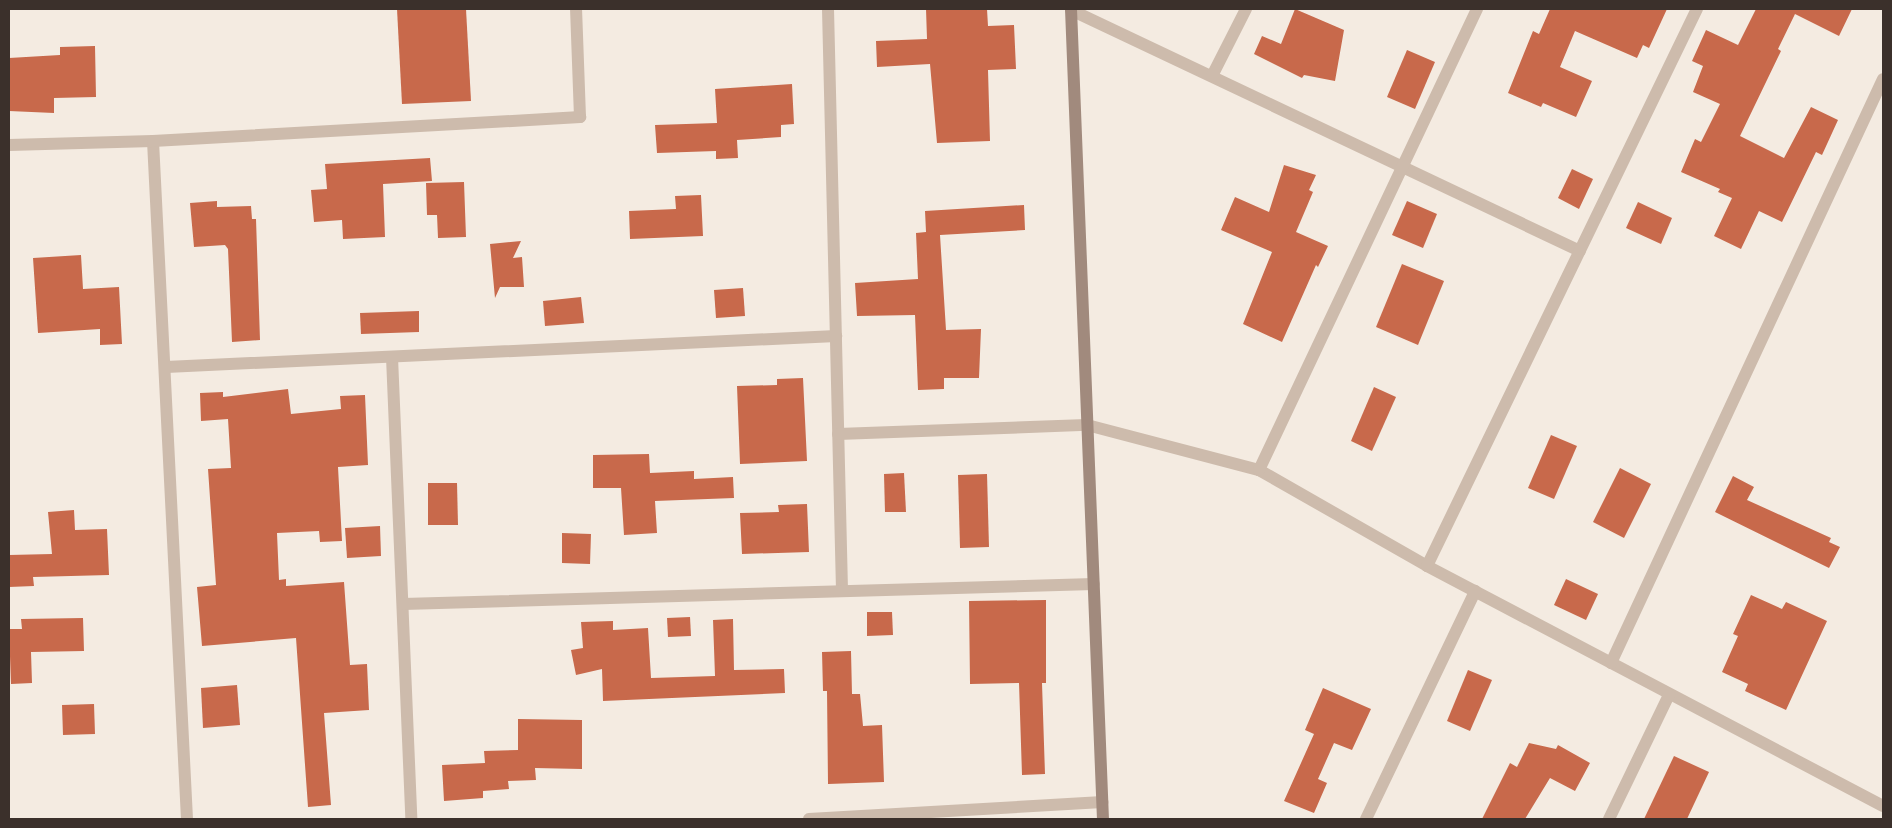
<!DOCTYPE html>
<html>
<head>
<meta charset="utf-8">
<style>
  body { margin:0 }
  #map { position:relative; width:1892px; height:828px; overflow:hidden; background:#f4ebe1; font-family:"Open Sans",sans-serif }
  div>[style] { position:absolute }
  .building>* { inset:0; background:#c8694b }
  .lane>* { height:12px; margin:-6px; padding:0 6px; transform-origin:6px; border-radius:6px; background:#cdbbac }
  .street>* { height:12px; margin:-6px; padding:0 6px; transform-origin:6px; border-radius:6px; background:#cdbbac }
  .secondary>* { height:12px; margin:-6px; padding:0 6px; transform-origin:6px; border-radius:6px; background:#a18a7d }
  span { translate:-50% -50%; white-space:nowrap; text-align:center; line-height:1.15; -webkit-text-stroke:4.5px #fbf5ee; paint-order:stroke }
  .frame { position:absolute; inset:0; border:10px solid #3b302b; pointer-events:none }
</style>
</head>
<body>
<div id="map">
  <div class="building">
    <i style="clip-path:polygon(397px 9px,466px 9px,471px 101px,402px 104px)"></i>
    <i style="clip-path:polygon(926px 9px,987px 9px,988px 26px,1014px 25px,1016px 69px,988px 70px,990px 141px,937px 143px,930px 64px,877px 67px,876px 41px,927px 39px)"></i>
    <i style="clip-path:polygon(1295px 9px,1344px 30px,1335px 81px,1304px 75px,1302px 78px,1254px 54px,1262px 36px,1281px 44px)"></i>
    <i style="clip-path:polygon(1550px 9px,1667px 9px,1649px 48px,1643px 45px,1637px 58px,1575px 31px,1560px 67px,1592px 81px,1576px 117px,1543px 103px,1541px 107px,1508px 93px,1533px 31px,1539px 34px)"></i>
    <i style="clip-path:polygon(1756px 9px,1852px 9px,1839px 36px,1795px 14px,1778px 49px,1781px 51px,1740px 136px,1784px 158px,1811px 107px,1838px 120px,1822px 155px,1816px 152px,1782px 222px,1759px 211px,1741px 249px,1714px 236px,1732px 198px,1718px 192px,1720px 189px,1681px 172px,1695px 139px,1701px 142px,1720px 104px,1693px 92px,1703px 66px,1692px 61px,1706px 30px,1738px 45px)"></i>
    <i style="clip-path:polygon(95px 46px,96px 97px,54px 98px,54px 113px,9px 111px,9px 58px,60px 55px,60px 47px)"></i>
    <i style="clip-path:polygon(1407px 50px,1435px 62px,1415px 109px,1387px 97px)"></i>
    <i style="clip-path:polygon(792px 84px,794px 124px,781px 125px,781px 137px,737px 140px,738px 158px,716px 159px,716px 151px,657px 153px,655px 125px,717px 123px,715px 89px)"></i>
    <i style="clip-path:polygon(430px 158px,432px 181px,383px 184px,385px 237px,343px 239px,342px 220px,314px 222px,311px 190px,327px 189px,325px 164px)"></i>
    <i style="clip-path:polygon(1284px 165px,1316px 175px,1309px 190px,1313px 192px,1296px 232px,1328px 246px,1318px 267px,1316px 265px,1282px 342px,1243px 324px,1272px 252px,1221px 230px,1235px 197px,1269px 212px)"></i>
    <i style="clip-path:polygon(1572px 169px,1593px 179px,1579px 209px,1558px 198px)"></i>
    <i style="clip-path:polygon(464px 182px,466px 237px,438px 238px,437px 215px,427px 215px,426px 183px)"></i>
    <i style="clip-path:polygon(701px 195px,703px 236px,630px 239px,629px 211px,676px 209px,675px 196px)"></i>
    <i style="clip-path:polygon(217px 201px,217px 207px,251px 206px,252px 219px,256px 219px,260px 340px,232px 342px,228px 249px,225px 245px,194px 247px,190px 203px)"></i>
    <i style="clip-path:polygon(1407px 201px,1437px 214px,1423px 248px,1392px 235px)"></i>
    <i style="clip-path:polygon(1638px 202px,1672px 218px,1661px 244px,1626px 228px)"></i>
    <i style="clip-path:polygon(1024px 205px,1025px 230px,940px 235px,946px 330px,981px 329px,979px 378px,944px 378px,944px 389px,918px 390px,915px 315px,857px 316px,855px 283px,918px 279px,916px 233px,926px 232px,925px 211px)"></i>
    <i style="clip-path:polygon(521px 241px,513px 258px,522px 257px,524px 287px,500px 287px,495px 298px,490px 244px)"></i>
    <i style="clip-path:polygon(81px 255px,83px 289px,119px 287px,122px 344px,100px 345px,100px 329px,38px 333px,33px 258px)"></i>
    <i style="clip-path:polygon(1402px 264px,1444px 281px,1418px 345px,1376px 327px)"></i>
    <i style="clip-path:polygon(743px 288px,745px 316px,716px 318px,714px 290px)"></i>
    <i style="clip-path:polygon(581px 297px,584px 323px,545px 326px,543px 301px)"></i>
    <i style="clip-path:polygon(419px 311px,419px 332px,361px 334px,360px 313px)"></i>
    <i style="clip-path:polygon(803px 378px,807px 461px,740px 464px,737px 386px,777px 385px,777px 379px)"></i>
    <i style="clip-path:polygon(1374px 387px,1396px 397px,1372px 451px,1351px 441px)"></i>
    <i style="clip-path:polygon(288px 389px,291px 414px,341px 409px,340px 396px,365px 395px,368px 465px,338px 467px,342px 541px,320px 542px,319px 531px,277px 533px,279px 580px,286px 579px,286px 586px,344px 582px,350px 665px,367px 664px,369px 710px,324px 713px,331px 805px,308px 807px,296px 638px,202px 646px,197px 587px,216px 585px,208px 469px,231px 468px,228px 419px,201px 421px,200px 393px,223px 392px,223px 397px)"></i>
    <i style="clip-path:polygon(1551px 435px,1577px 446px,1554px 499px,1528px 488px)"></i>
    <i style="clip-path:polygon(649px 454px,650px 473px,694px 471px,694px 479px,733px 477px,734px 498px,655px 501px,657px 533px,624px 535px,621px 488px,593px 488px,593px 455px)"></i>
    <i style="clip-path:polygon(1620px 468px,1651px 484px,1624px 538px,1593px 522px)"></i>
    <i style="clip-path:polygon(904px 473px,906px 512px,885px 512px,884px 474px)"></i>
    <i style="clip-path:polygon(987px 474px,989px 547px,960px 548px,958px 475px)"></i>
    <i style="clip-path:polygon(1733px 476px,1754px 487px,1747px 500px,1831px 538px,1829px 542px,1840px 547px,1829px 568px,1715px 512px)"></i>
    <i style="clip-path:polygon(428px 483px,457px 483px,458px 525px,428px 525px)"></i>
    <i style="clip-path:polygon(807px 504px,809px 552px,742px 554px,740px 513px,779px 512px,778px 505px)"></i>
    <i style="clip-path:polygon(74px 510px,75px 530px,107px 529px,109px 575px,33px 577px,34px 586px,9px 587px,9px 555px,52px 554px,48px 512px)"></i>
    <i style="clip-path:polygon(380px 526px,381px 556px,347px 558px,345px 528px)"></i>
    <i style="clip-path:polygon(562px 533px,591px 534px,590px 564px,562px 563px)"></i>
    <i style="clip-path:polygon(1566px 579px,1598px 594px,1586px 620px,1554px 605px)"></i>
    <i style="clip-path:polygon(1751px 595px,1782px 609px,1786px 602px,1827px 621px,1786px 710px,1745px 691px,1748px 684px,1722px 672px,1738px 636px,1733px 634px)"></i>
    <i style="clip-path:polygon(1046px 600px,1046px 683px,1042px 683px,1045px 774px,1022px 775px,1019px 683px,970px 684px,969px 601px)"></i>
    <i style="clip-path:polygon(867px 612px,892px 612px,893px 635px,867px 636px)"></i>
    <i style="clip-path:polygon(690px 617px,691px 636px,668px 637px,667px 618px)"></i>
    <i style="clip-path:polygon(83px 618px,84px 651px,31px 652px,32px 683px,11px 684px,9px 629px,22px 629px,21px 619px)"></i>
    <i style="clip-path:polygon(733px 619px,734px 670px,784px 669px,785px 693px,603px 701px,602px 669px,576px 675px,571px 650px,583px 648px,581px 622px,613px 621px,613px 630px,648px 628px,651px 678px,715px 676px,713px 620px)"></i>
    <i style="clip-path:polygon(851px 651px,852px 694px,860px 694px,863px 726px,882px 725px,884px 782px,828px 784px,827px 691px,823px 691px,822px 652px)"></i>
    <i style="clip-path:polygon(1468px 670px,1492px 680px,1470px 731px,1447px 721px)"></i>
    <i style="clip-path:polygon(237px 685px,240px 725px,203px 728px,201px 688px)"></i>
    <i style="clip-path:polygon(1323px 688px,1371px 709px,1352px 750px,1334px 743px,1318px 779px,1327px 783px,1314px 813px,1284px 801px,1314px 734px,1305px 730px)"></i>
    <i style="clip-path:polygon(94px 704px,95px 734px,63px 735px,62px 705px)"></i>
    <i style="clip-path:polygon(518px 719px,582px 720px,582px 769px,535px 768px,536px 780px,508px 781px,509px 789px,483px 791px,483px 798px,444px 801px,442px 765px,485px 763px,484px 751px,518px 750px)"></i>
    <i style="clip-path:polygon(1529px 743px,1556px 749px,1558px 745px,1590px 763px,1575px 791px,1550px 778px,1525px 819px,1482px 819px,1510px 763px,1517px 767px)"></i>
    <i style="clip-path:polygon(1674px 756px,1709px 772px,1687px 819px,1644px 819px)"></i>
  </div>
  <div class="lane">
    <i style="left:392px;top:357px;width:462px;rotate:87.6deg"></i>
    <i style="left:166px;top:367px;width:671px;rotate:-2.65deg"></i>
  </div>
  <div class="street">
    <i style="left:828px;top:9px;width:581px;rotate:88.62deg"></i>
    <i style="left:1071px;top:10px;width:563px;rotate:25.34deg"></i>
    <i style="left:1212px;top:76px;width:75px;rotate:-63.1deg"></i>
    <i style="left:153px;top:141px;width:679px;rotate:87.13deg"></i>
    <i style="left:9px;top:145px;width:144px;rotate:-1.6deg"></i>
    <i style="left:153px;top:141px;width:428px;rotate:-3.2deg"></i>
    <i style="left:580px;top:117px;width:108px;rotate:-92.1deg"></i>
    <i style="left:838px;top:434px;width:249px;rotate:-2.1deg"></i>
    <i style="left:1087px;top:425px;width:178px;rotate:14.7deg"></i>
    <i style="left:1259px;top:470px;width:193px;rotate:29.7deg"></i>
    <i style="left:1427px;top:566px;width:515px;rotate:27.76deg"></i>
    <i style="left:1259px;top:470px;width:510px;rotate:-64.69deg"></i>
    <i style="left:1427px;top:566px;width:619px;rotate:-64.14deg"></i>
    <i style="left:403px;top:604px;width:691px;rotate:-1.66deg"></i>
    <i style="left:1611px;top:663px;width:644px;rotate:-65.03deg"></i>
    <i style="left:809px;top:819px;width:294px;rotate:-3.3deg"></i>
    <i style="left:1366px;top:819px;width:253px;rotate:-64.4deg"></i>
    <i style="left:1609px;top:819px;width:138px;rotate:-64.2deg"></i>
  </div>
  <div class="secondary">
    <i style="left:1071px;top:9px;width:811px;rotate:87.74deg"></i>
  </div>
  <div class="frame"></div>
</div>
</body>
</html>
